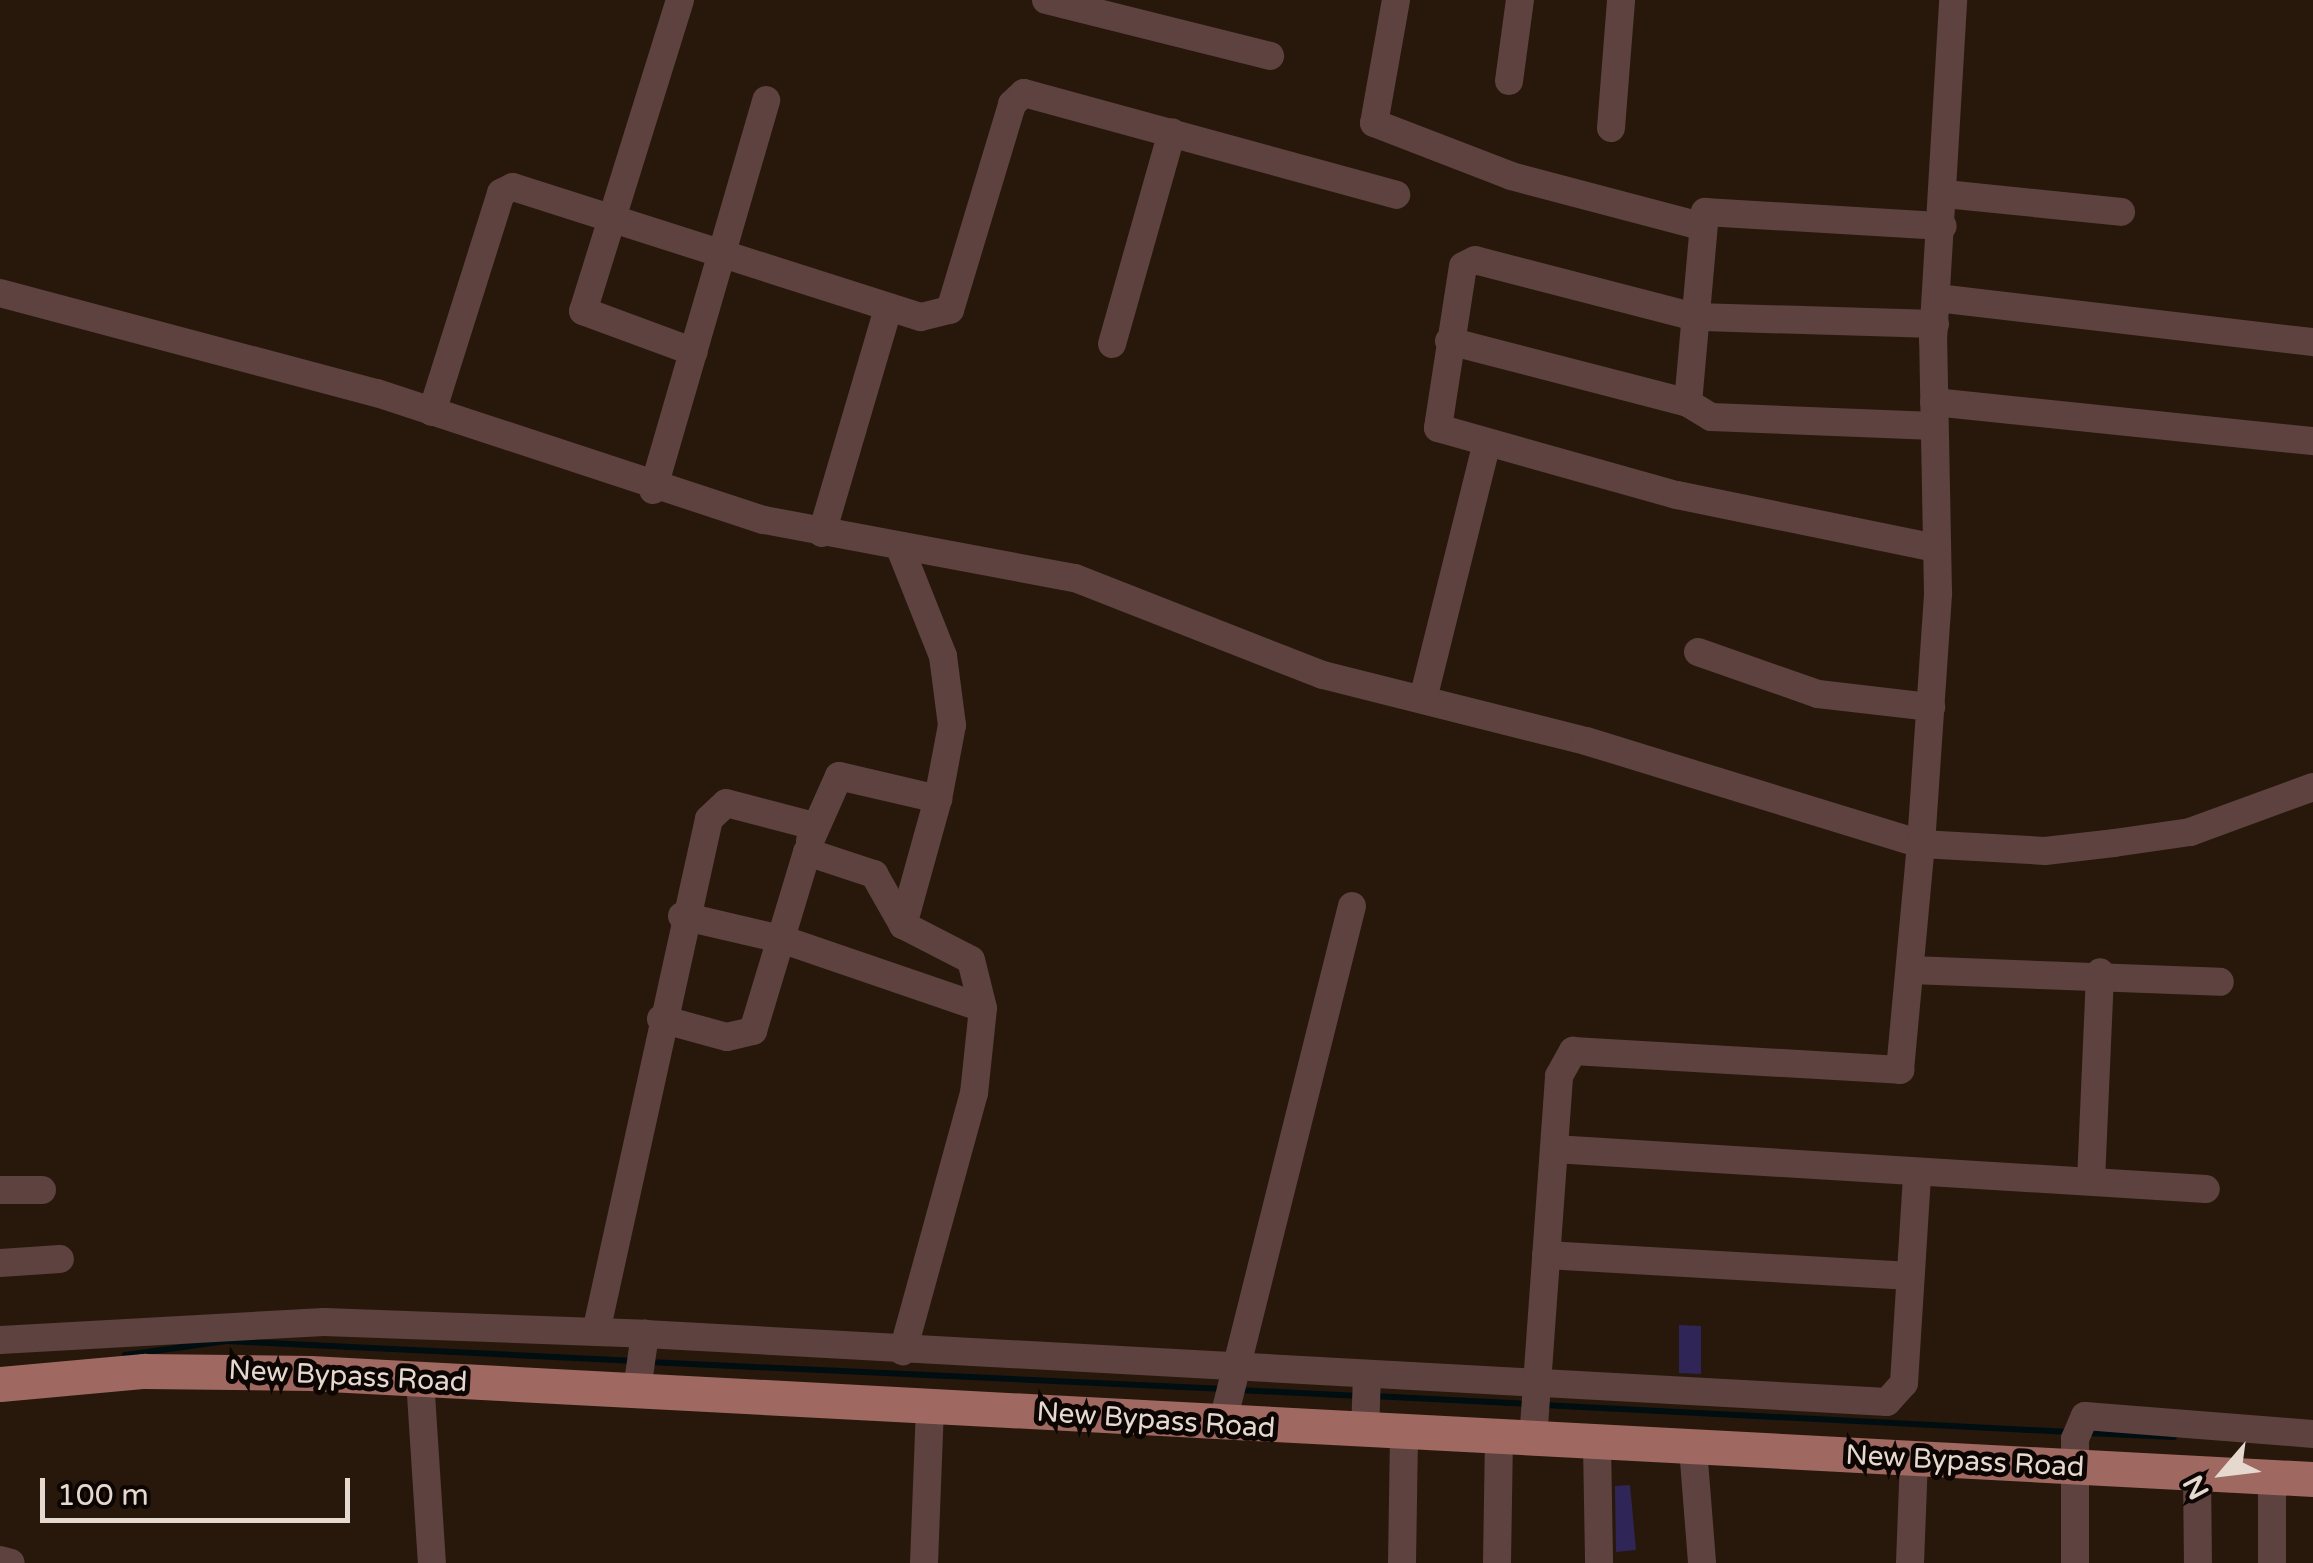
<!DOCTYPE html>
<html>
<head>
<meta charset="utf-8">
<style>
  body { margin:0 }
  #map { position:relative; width:2313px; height:1563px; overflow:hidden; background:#28180b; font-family:"Varela Round",sans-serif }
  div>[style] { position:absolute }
  .stream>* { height:6px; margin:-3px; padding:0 3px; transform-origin:3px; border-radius:3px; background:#000e12 }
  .building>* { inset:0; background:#2f2657 }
  .minor>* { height:28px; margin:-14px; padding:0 14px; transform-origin:14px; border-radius:14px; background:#5e423f }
  .major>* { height:35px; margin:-17.5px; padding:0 17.5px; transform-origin:17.5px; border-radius:17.5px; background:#9f6861 }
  span { translate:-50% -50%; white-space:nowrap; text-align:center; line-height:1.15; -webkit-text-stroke:10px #0c0502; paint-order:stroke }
  .street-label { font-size:28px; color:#e4d8cf }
  .north { position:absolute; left:2173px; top:1423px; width:100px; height:100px; -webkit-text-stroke:8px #0c0502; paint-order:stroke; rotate:242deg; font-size:28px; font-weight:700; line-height:40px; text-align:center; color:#e4d8cf }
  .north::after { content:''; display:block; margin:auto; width:35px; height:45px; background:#e4d8cf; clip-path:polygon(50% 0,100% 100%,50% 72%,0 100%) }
  .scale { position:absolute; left:40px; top:1478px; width:310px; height:45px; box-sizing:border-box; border:5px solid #e4d8cf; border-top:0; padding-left:12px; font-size:30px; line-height:35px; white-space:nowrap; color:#e4d8cf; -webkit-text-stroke:8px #0c0502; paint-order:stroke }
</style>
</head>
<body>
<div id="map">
  <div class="stream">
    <i style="left:125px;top:1355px;width:103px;rotate:-7.8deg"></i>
    <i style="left:227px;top:1341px;width:404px;rotate:2.8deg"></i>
    <i style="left:649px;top:1362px;width:577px;rotate:2.68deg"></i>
    <i style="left:1238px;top:1390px;width:122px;rotate:2.8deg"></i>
    <i style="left:1373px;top:1396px;width:157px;rotate:2.9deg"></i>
    <i style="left:1543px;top:1405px;width:527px;rotate:2.94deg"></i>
    <i style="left:2087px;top:1433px;width:87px;rotate:2.6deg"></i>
  </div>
  <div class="building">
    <i style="clip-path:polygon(1679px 1325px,1701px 1326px,1701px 1374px,1679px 1373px)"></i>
    <i style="clip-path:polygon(1630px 1485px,1636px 1550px,1616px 1552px,1615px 1486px)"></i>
  </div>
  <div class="minor">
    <i style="left:680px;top:0;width:326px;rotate:107.3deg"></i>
    <i style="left:583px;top:311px;width:118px;rotate:20.3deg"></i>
    <i style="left:1046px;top:0;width:231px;rotate:14deg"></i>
    <i style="left:1396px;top:0;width:125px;rotate:100.1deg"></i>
    <i style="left:1374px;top:123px;width:147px;rotate:21.1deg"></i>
    <i style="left:1511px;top:176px;width:196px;rotate:14.8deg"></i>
    <i style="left:1509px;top:81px;width:82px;rotate:-82.3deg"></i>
    <i style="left:1611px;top:128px;width:128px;rotate:-85.5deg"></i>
    <i style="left:1945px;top:194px;width:177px;rotate:5.8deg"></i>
    <i style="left:0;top:293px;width:390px;rotate:14.9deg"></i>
    <i style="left:377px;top:393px;width:407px;rotate:18.2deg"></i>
    <i style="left:764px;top:520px;width:316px;rotate:10.6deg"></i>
    <i style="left:1075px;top:578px;width:266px;rotate:21.4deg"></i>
    <i style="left:1323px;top:675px;width:271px;rotate:14.1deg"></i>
    <i style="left:1586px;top:741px;width:350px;rotate:17.1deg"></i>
    <i style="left:1921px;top:844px;width:252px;rotate:-86.1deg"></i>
    <i style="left:1938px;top:593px;width:253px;rotate:-91.1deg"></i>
    <i style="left:1933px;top:340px;width:341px;rotate:-86.6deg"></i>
    <i style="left:1937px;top:298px;width:379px;rotate:6.7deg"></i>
    <i style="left:1935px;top:324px;width:240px;rotate:-178.3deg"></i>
    <i style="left:1695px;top:317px;width:227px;rotate:-165.5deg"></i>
    <i style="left:1475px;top:260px;width:13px;rotate:153deg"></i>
    <i style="left:1463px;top:266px;width:164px;rotate:98.8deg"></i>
    <i style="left:1438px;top:428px;width:248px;rotate:15.7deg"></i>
    <i style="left:1677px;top:495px;width:264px;rotate:11.6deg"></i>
    <i style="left:1449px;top:341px;width:247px;rotate:14.5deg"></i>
    <i style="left:1112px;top:344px;width:220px;rotate:-74.2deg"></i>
    <i style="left:1934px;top:402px;width:381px;rotate:5.9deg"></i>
    <i style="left:432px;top:412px;width:230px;rotate:-72.5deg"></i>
    <i style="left:501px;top:193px;width:13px;rotate:-27deg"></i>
    <i style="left:513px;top:187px;width:428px;rotate:17.7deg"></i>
    <i style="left:921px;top:317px;width:30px;rotate:-14deg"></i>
    <i style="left:950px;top:310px;width:215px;rotate:-73.2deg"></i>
    <i style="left:1012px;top:104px;width:16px;rotate:-43deg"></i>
    <i style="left:1024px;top:93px;width:386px;rotate:15.3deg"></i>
    <i style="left:1934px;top:426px;width:223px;rotate:-177.7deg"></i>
    <i style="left:1711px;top:417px;width:27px;rotate:-149deg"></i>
    <i style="left:1688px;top:403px;width:192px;rotate:-84.9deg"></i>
    <i style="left:1705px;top:212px;width:238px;rotate:3.4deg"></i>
    <i style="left:653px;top:490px;width:406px;rotate:-73.8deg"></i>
    <i style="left:822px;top:533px;width:234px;rotate:-73.6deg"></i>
    <i style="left:900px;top:548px;width:116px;rotate:68.3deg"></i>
    <i style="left:943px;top:656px;width:70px;rotate:82.6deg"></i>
    <i style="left:952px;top:725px;width:75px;rotate:100.7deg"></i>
    <i style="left:1698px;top:652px;width:127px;rotate:19.3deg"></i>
    <i style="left:1818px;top:694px;width:114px;rotate:6.6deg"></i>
    <i style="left:1423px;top:699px;width:261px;rotate:-76deg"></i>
    <i style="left:810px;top:841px;width:71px;rotate:-66deg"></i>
    <i style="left:839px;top:776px;width:102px;rotate:13.1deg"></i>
    <i style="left:938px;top:799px;width:131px;rotate:105.5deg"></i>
    <i style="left:682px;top:916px;width:102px;rotate:13.1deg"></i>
    <i style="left:781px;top:939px;width:213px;rotate:18.9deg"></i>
    <i style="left:1911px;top:970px;width:309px;rotate:2.2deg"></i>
    <i style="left:661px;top:1019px;width:68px;rotate:15.3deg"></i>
    <i style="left:727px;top:1037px;width:27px;rotate:-13deg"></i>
    <i style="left:753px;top:1031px;width:187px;rotate:-73.2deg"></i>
    <i style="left:807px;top:852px;width:71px;rotate:18.2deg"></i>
    <i style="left:874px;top:874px;width:59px;rotate:60.4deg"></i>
    <i style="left:903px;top:925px;width:76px;rotate:27.2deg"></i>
    <i style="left:971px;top:960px;width:49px;rotate:76deg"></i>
    <i style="left:983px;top:1008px;width:85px;rotate:96deg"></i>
    <i style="left:974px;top:1093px;width:268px;rotate:105.4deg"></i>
    <i style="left:1554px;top:1149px;width:653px;rotate:3.51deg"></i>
    <i style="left:2091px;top:1181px;width:209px;rotate:-87.5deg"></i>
    <i style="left:0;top:1190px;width:42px"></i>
    <i style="left:1546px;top:1255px;width:365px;rotate:3.3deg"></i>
    <i style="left:0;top:1263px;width:60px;rotate:-3.8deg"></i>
    <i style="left:596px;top:1332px;width:525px;rotate:-77.58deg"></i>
    <i style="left:709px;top:819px;width:23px;rotate:-43deg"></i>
    <i style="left:726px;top:803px;width:91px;rotate:14.6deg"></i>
    <i style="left:0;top:1340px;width:324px;rotate:-3.2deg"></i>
    <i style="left:324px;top:1322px;width:321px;rotate:2.1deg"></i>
    <i style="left:420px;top:1379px;width:184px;rotate:86.3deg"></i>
    <i style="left:637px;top:1390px;width:57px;rotate:-81.9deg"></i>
    <i style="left:645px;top:1334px;width:1244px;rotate:3.13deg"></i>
    <i style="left:1887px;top:1402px;width:25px;rotate:-48deg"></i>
    <i style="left:1904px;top:1383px;width:209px;rotate:-86.4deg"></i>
    <i style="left:1222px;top:1425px;width:535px;rotate:-75.94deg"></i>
    <i style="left:1365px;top:1432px;width:56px;rotate:-88deg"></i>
    <i style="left:1533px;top:1440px;width:365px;rotate:-85.9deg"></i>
    <i style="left:1559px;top:1076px;width:29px;rotate:-61deg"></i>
    <i style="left:1573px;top:1051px;width:328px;rotate:3.3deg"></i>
    <i style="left:1900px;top:1070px;width:227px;rotate:-84.7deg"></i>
    <i style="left:1921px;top:844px;width:124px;rotate:3.2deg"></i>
    <i style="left:2045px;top:851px;width:69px;rotate:-6.6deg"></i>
    <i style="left:2114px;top:843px;width:77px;rotate:-8.2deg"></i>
    <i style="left:2190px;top:832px;width:131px;rotate:-20.1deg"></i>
    <i style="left:1597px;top:1444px;width:119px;rotate:89deg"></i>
    <i style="left:1693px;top:1448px;width:115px;rotate:85.5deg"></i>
    <i style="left:2197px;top:1472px;width:91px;rotate:89.4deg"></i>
    <i style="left:2272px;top:1477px;width:86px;rotate:90deg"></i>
    <i style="left:0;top:1560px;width:11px;rotate:15deg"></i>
    <i style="left:924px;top:1563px;width:155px;rotate:-87.8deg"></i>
    <i style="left:1402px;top:1563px;width:129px;rotate:-89.1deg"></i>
    <i style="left:1497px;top:1563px;width:125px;rotate:-89.1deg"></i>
    <i style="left:1910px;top:1563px;width:105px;rotate:-87.8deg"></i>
    <i style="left:2075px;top:1563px;width:124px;rotate:-90deg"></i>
    <i style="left:2075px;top:1439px;width:25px;rotate:-67deg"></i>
    <i style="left:2085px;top:1416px;width:229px;rotate:4.5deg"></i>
  </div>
  <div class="major">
    <i style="left:0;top:1384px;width:145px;rotate:-5.2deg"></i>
    <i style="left:144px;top:1371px;width:166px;rotate:0.7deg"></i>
    <i style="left:310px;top:1373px;width:2006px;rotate:3.03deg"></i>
  </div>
  <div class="street-label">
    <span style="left:348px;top:1376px;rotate:3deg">New Bypass Road</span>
    <span style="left:1156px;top:1420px;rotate:4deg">New Bypass Road</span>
    <span style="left:1965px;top:1461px;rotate:3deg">New Bypass Road</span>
  </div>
  <div class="north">N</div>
  <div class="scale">100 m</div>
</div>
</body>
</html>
